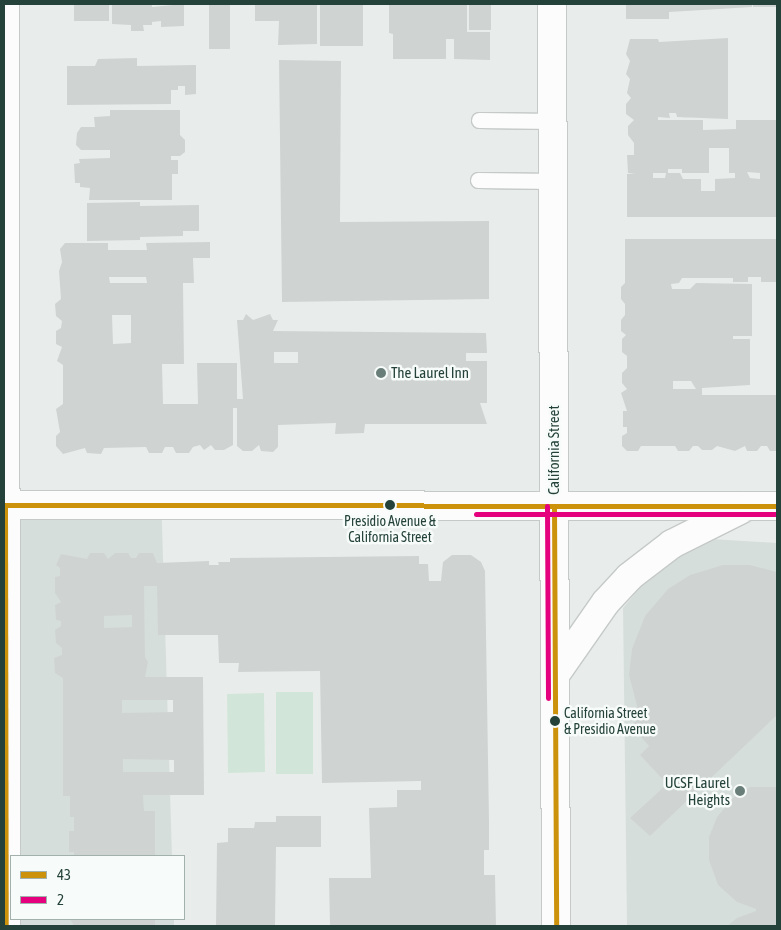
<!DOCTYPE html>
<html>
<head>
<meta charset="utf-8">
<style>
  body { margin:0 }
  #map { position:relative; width:781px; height:930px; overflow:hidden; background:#e8edeb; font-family:"Asap Condensed",sans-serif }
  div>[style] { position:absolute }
  .built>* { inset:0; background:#d6dedb }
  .green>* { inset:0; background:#d1e6d8 }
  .building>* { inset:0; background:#cfd4d2 }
  .roads { filter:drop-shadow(1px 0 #c5cac8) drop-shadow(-1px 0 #c5cac8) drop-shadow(0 1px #c5cac8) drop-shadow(0 -1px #c5cac8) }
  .lane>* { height:15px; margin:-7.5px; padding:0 7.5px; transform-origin:7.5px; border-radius:7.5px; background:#fcfcfc }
  .street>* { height:28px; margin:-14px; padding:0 14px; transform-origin:14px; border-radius:14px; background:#fcfcfc }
  .secondary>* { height:28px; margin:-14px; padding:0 14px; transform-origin:14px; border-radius:14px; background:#fcfcfc }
  .bus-1>* { height:5px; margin:-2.5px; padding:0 2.5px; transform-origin:2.5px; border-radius:2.5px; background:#cd920c }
  .bus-2>* { height:5px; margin:-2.5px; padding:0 2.5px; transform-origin:2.5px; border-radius:2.5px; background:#e5007d }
  .dots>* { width:14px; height:14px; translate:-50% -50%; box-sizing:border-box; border:2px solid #f7fbf9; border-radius:50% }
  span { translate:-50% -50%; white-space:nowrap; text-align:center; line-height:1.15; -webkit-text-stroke:5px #f7fbf9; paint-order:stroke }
  .bus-label { font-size:14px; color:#24423a }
  .left { translate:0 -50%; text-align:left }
  .poi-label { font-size:15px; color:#24423a }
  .right { translate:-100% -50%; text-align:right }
  .street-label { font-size:15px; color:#24423a }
  .frame { position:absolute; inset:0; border:5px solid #24423a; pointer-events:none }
  .legend { position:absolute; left:10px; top:855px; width:175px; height:65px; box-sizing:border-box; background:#f7fbf9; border:1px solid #a3b1ad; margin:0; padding:6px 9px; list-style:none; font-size:15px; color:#24423a }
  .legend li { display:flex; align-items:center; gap:10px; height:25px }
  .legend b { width:25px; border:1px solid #a3b1ad }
</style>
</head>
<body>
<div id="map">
  <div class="built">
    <i style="clip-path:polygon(161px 491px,172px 856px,11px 856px,11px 919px,174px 919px,174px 926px,4px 926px,4px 492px)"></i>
    <i style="clip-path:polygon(711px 539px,777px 543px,777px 926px,627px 926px,623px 608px,656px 568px)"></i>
  </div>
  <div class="green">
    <i style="clip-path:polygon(276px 692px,313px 692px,313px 774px,276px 774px)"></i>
    <i style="clip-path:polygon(264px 693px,265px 772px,228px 773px,227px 694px)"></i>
  </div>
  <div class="building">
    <i style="clip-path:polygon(74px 4px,109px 4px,109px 21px,74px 21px)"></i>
    <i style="clip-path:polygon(112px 4px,152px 4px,152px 7px,184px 4px,184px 26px,161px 27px,161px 21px,152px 22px,152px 25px,143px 25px,144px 31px,131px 31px,131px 25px,112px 24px)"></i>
    <i style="clip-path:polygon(209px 4px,230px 4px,230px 49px,209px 49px)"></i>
    <i style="clip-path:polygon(255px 4px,317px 4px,317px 44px,278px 45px,279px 21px,255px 21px)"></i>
    <i style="clip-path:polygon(320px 4px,363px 4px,363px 46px,320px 46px)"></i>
    <i style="clip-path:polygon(389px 4px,467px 4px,467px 32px,490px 32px,490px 60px,454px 59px,454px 39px,446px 39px,446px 59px,393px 59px,393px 34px,389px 33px)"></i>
    <i style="clip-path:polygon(469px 4px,491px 4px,491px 30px,469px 30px)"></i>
    <i style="clip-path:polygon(626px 4px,752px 4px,752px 7px,669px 12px,669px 19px,626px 19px)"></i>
    <i style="clip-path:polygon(753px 4px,777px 4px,777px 7px,753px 7px)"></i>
    <i style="clip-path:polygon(evenodd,728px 38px,728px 119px,677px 117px,676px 113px,669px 113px,670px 118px,658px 117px,658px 120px,703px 120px,703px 130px,736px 129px,736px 120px,777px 120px,777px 217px,627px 217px,627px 174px,635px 174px,628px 173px,627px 155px,634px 155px,634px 143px,628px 135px,628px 126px,634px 120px,626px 114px,626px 104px,631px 98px,627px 93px,630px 79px,626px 74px,630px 61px,626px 54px,630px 39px,658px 39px,659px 42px,728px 38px,709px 148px,729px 148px,729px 173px,735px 173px,735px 178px,715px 179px,715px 191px,701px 191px,701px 179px,683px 179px,680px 173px,668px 173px,668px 169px,682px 169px,682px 173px,709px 173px,709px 148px,728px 38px,747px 172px,760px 173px,760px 179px,750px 178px,747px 172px,728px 38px,653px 173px,666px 173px,665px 178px,653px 178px,653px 173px)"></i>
    <i style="clip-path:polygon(137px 58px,137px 66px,196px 65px,196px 94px,185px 95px,185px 86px,178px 86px,178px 90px,171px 90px,171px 104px,67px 105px,67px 66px,95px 66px,98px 59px)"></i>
    <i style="clip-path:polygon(279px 60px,341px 61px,340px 222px,489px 221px,489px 299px,282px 302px)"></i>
    <i style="clip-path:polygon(110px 110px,180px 110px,180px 135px,185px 140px,185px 152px,180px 156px,171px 156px,171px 160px,178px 160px,178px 174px,172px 174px,172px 200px,89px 200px,90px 188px,80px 187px,80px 183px,75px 183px,74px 164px,80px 163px,79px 159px,110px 158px,110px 150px,81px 150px,76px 145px,77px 133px,81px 127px,95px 127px,94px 117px,110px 116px)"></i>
    <i style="clip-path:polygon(140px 202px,140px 206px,199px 205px,199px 231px,183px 231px,183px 236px,140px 237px,140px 240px,87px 241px,87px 203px)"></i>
    <i style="clip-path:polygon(evenodd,625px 239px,777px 239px,777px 282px,761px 282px,761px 277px,748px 277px,748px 282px,733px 282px,733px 278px,682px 278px,679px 283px,671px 284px,672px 289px,690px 289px,696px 283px,752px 284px,752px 336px,733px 336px,733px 339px,750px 339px,750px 385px,702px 388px,702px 395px,777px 395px,777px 451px,770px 451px,767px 446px,761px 446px,757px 451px,747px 451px,745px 446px,735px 451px,717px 446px,712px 450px,702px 450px,698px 446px,693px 446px,689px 451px,678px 451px,675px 446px,641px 446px,638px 451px,627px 451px,622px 446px,622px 436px,627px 433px,627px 427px,623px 427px,623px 411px,627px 411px,621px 393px,627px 389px,622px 383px,622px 373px,627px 368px,627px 356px,622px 352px,622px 339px,626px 335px,621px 331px,621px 320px,625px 315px,625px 304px,621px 299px,621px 287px,625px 283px,625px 239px,673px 381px,691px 381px,696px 389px,673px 389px,673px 381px)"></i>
    <i style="clip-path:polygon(evenodd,210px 242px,210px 258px,193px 258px,194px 283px,183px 283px,184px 364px,162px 364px,163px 404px,198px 404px,197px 363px,237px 363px,237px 399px,243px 399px,237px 320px,243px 320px,246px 314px,253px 320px,270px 314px,273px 320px,278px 320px,273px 331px,486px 333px,487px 353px,466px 353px,466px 361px,487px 361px,487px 403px,480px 403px,487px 424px,365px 424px,364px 433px,335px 434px,336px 423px,278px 425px,278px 447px,273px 452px,261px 451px,259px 445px,252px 451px,243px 451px,237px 446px,237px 408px,233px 408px,233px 445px,224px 450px,215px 450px,211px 445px,204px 450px,200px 445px,193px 447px,189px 453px,176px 453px,173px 447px,165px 447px,162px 453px,149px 453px,146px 447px,104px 448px,101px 454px,87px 453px,85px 448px,63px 454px,56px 446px,56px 436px,60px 432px,56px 409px,63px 404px,63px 365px,57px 361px,62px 347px,56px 344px,56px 331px,61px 328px,62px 321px,56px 316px,55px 304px,61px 299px,59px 271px,62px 262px,60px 249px,65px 243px,108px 243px,108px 250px,147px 250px,146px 243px,210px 242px,109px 277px,146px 277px,147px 283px,110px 283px,109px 277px,210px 242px,112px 315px,131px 315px,131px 343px,113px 344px,112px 315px,210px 242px,274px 352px,298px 352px,298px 363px,274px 363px,274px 380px,274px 352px)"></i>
    <i style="clip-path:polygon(evenodd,90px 553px,104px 553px,108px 559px,115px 553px,128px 553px,131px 558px,136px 558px,139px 553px,153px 553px,157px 563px,209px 561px,209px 565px,219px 565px,218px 562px,230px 562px,230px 558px,419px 556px,419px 564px,428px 564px,429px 581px,441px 581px,443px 562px,452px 555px,471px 555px,481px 562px,485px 571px,489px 821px,489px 850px,484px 850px,484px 875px,495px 875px,496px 926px,330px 926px,329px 878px,371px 878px,369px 808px,397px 807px,397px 790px,421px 790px,421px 781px,322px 783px,320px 671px,238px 672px,239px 663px,219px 663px,218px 635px,158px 635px,157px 586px,144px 586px,145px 657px,148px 662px,145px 677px,203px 677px,204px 795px,143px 795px,144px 811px,155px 811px,155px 856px,74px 856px,74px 852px,69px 852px,69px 831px,74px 831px,74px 817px,70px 817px,70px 796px,63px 796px,63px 678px,55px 673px,54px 658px,62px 655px,62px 648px,56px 643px,55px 630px,61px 626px,61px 621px,56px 620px,55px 605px,61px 602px,55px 593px,55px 577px,60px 576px,60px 568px,56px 565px,61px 554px,87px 559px,90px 553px,132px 615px,132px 627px,104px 628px,104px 616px,132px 615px,90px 553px,122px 700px,173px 700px,173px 712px,122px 713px,122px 700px,90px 553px,123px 759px,174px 760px,174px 772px,123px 772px,123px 759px)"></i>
    <i style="clip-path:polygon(723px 565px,750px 565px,777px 572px,777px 715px,650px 836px,630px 818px,667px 784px,640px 755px,649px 746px,631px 726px,640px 717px,629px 675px,632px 649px,645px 616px,668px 589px,690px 575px)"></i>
    <i style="clip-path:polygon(750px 787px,777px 787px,777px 926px,727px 926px,737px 918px,756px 911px,756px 909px,737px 902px,718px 885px,709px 860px,709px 837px,717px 817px,733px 798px)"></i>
    <i style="clip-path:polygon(276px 816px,321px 816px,321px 847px,276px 847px,275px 926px,216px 926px,217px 843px,228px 842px,228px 828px,254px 828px,255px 822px,276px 822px)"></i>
    <i style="clip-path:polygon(70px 919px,155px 919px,155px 926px,74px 926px)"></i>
  </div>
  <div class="roads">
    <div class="lane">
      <i style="left:479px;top:120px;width:74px;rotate:0.8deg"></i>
      <i style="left:478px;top:180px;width:75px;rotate:0.8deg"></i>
    </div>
    <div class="street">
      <i style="left:5px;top:4px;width:922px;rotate:89.94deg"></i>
    </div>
    <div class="secondary">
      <i style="left:552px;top:4px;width:922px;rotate:89.75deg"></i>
      <i style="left:4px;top:505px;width:773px;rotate:0.07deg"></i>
      <i style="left:555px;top:675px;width:89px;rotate:-55.1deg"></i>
      <i style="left:606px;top:602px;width:34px;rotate:-47deg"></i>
      <i style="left:629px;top:577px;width:54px;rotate:-37.5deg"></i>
      <i style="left:672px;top:544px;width:76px;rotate:-26.6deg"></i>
    </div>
  </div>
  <div class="bus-1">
    <i style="left:4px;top:505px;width:773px;rotate:0.07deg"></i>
    <i style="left:5px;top:505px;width:421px;rotate:89.9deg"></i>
    <i style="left:554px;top:506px;width:420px;rotate:89.7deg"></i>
  </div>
  <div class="bus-2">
    <i style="left:547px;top:506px;width:192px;rotate:89.7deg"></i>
    <i style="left:476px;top:514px;width:301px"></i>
  </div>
  <div class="dots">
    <i style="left:381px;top:373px;background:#697e78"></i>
    <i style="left:390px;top:505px;background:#24423a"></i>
    <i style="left:555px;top:721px;background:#24423a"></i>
    <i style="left:740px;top:791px;background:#697e78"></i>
  </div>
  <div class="bus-label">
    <span style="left:390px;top:529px">Presidio Avenue &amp;<br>California Street</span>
    <span class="left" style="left:564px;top:721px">California Street<br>&amp; Presidio Avenue</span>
  </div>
  <div class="poi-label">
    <span class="left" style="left:391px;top:373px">The Laurel Inn</span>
    <span class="right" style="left:730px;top:791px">UCSF Laurel<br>Heights</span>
  </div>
  <div class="street-label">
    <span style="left:554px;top:450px;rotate:-90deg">California Street</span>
  </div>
  <div class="frame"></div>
  <ul class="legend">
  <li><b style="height:6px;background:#cd920c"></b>43</li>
  <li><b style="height:6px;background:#e5007d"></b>2</li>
  </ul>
</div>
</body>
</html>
